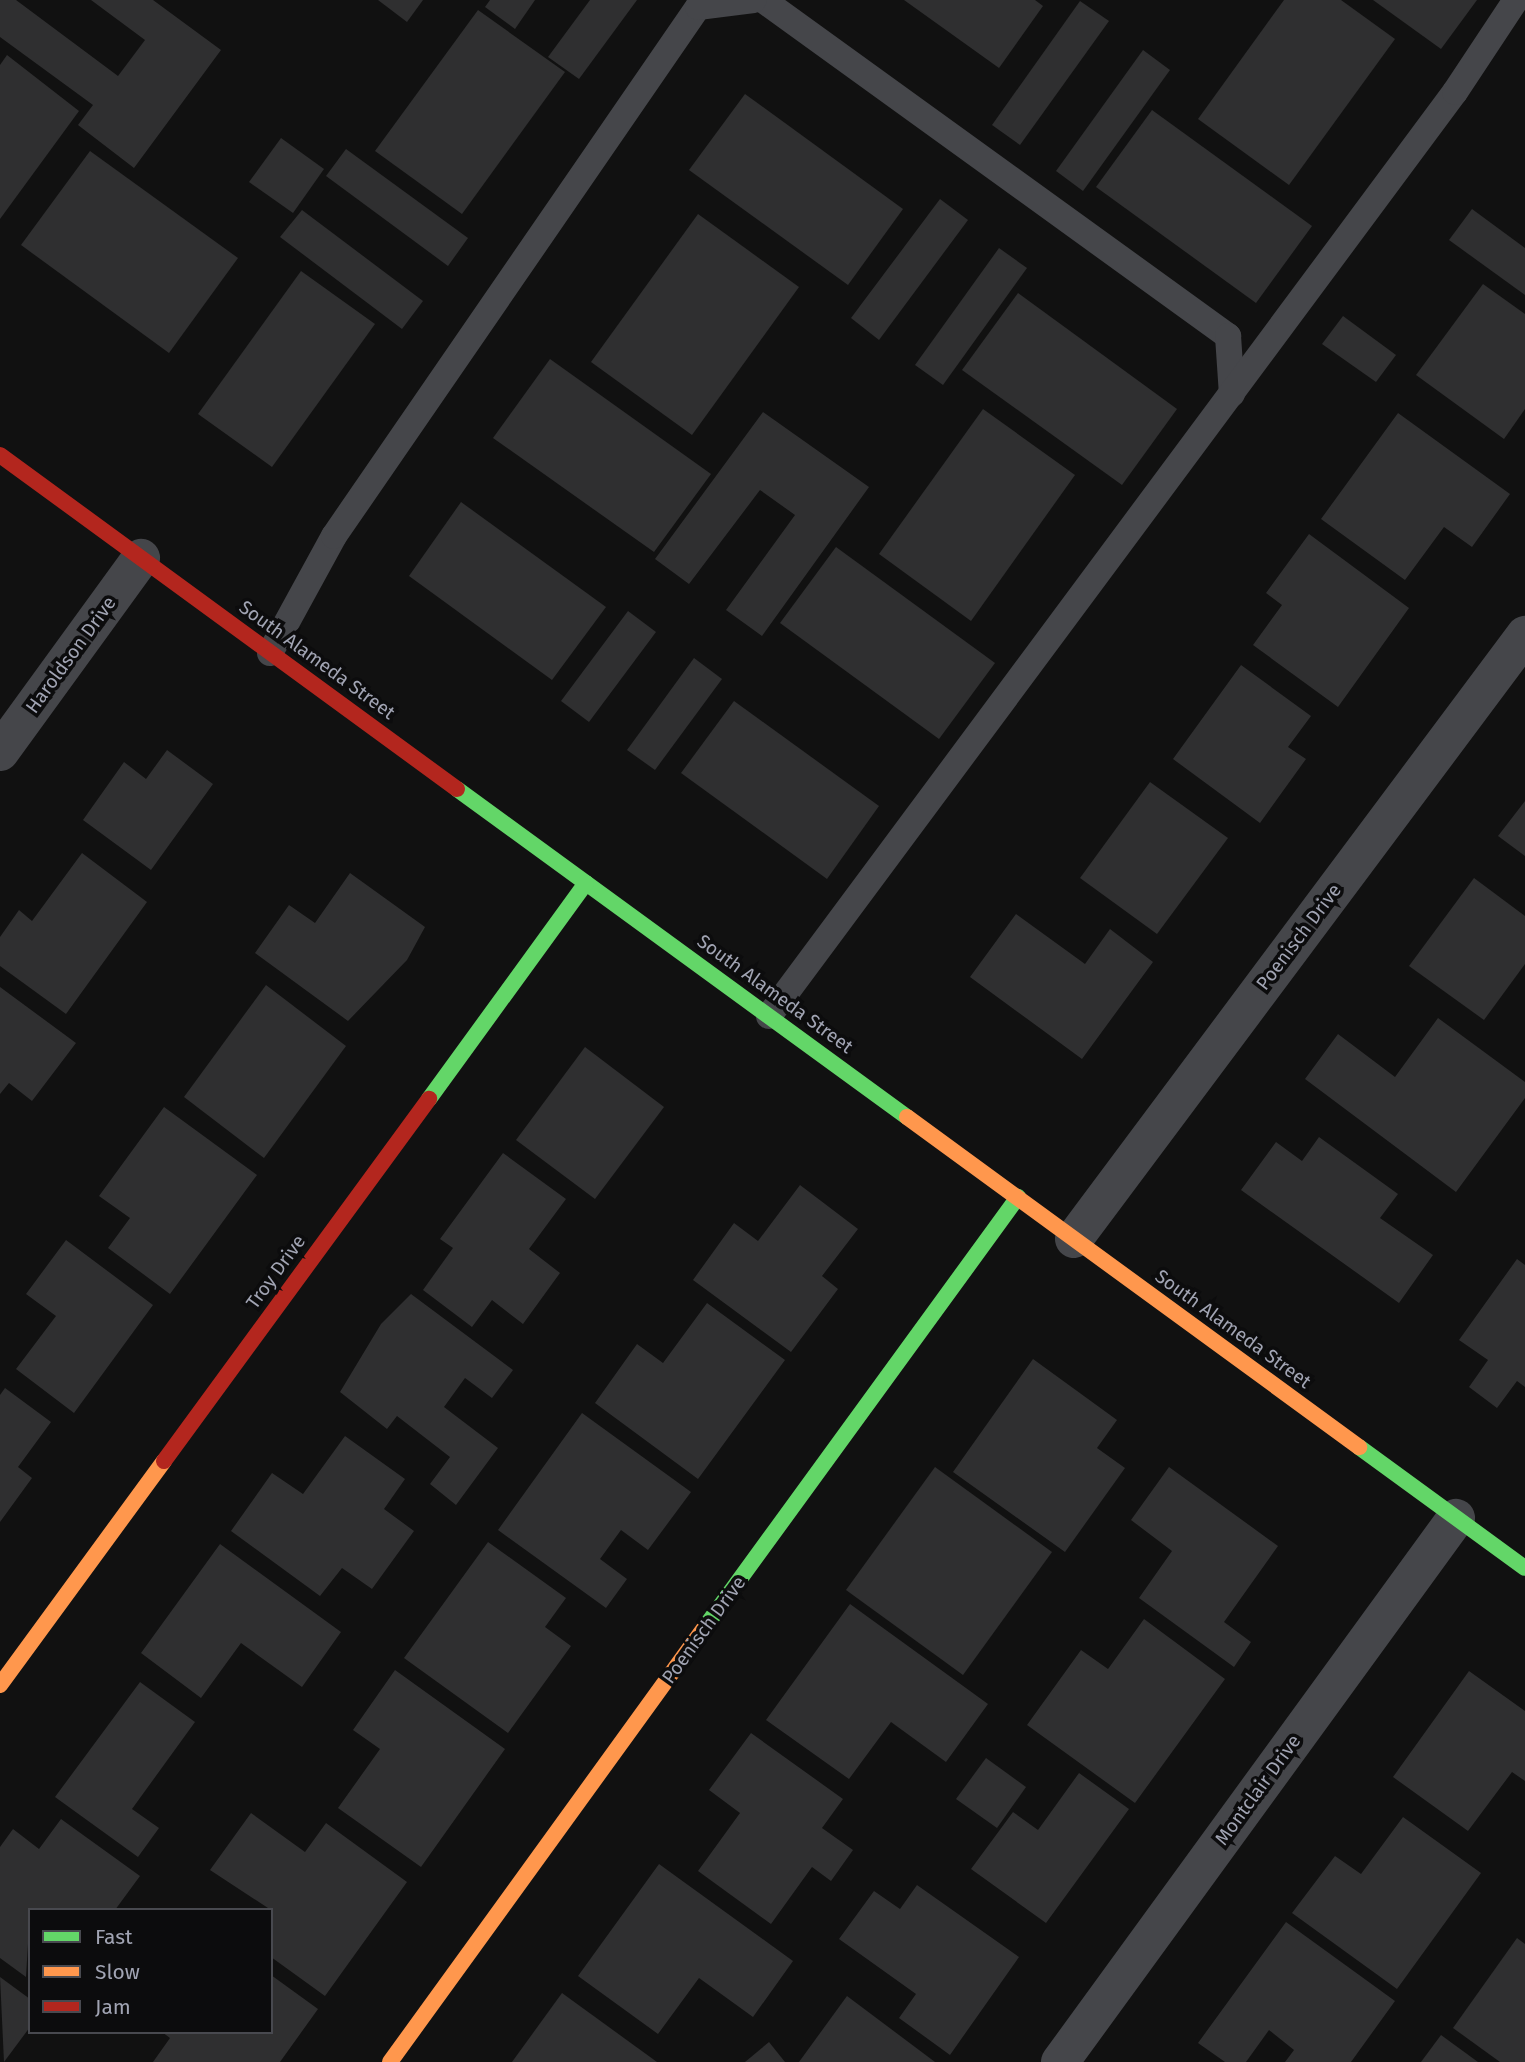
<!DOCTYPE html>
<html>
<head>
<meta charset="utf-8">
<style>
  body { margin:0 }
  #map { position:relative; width:1525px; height:2062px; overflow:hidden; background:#111; font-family:"Fira Sans",sans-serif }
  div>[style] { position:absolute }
  .building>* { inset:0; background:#2f2f30 }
  .lane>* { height:26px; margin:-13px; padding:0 13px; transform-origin:13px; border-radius:13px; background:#45464a }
  .street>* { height:38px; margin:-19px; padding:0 19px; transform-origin:19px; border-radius:19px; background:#45464a }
  .fast>* { height:16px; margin:-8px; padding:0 8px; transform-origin:8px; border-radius:8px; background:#63d668 }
  .slow>* { height:16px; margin:-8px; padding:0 8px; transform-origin:8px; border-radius:8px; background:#ff974d }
  .jam>* { height:16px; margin:-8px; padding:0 8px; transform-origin:8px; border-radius:8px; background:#b3261e }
  span { translate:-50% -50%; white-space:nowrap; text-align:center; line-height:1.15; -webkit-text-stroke:7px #0c0c0d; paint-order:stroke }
  .street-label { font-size:19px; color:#a1a4b3 }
  .legend { position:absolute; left:28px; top:1908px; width:245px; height:126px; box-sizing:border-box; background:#0c0c0d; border:2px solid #48494f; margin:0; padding:9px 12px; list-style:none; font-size:21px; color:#a1a4b3 }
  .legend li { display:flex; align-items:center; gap:14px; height:35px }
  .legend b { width:35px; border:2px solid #48494f }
</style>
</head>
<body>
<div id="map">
  <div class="building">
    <i style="clip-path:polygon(0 0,16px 0,118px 76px,145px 40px,91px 0,153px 0,221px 50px,134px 168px,78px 125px,93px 105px,0 37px)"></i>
    <i style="clip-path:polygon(378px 0,423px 0,407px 22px)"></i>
    <i style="clip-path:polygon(490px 0,535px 0,515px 29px,485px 7px)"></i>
    <i style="clip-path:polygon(590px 0,637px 0,579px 79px,548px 57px)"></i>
    <i style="clip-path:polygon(904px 0,1035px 0,1043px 6px,999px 68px)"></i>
    <i style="clip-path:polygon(1284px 0,1341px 0,1395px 39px,1289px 185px,1198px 119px)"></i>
    <i style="clip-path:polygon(1373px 0,1477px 0,1441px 49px)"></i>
    <i style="clip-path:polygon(1080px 1px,1109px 21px,1020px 145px,992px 125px)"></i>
    <i style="clip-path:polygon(478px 10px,565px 72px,462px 214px,375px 151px)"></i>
    <i style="clip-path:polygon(1143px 50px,1170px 70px,1083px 191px,1056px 171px)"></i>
    <i style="clip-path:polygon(7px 55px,79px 111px,0 219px,0 65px)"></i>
    <i style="clip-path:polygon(745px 94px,903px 209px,848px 285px,689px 170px)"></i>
    <i style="clip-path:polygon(1152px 110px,1312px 226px,1256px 303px,1096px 187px)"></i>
    <i style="clip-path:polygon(281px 138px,324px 169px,293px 213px,249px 182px)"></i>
    <i style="clip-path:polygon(346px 149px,468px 238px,448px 266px,326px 176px)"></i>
    <i style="clip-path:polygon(90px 151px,238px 258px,169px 353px,21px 245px)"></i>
    <i style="clip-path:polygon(940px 199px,968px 220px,879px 340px,851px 318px)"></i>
    <i style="clip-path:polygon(1472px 209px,1525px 248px,1525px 295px,1449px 240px)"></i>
    <i style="clip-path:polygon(302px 210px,423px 301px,402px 329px,280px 237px)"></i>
    <i style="clip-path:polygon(698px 214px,799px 287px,692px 435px,591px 362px)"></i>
    <i style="clip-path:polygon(999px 248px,1027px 268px,943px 385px,915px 365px)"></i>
    <i style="clip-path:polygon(301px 271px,375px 324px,272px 467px,198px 414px)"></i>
    <i style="clip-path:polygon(1483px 284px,1525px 314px,1525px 409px,1504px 439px,1416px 375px)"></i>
    <i style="clip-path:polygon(1018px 293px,1177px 409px,1122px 485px,962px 370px)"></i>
    <i style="clip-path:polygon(1343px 316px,1396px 355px,1376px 382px,1322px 344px)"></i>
    <i style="clip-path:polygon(550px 359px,711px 474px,654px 552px,493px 438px)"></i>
    <i style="clip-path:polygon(983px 409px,1075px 475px,971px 621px,879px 554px)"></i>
    <i style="clip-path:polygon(763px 412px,869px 487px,762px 636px,726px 610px,795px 515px,760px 490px,689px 584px,655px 559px)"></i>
    <i style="clip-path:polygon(1398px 413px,1510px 494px,1472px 547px,1444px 527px,1405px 580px,1321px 519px)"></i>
    <i style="clip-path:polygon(461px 502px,606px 607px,552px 680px,409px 576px)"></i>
    <i style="clip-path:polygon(1309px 534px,1409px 608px,1338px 707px,1253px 645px,1282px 605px,1266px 593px)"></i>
    <i style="clip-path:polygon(836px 547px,995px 663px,939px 739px,780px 623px)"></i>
    <i style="clip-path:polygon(628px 611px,656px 632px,589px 722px,561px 701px)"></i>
    <i style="clip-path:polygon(694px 658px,722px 679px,655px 770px,627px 750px)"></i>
    <i style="clip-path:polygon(1241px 665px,1311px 716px,1288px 747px,1306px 759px,1260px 823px,1173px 759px)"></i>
    <i style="clip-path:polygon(734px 701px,879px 806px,827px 879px,681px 773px)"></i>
    <i style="clip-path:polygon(167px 750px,213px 784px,151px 870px,83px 820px,124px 762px,146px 779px)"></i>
    <i style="clip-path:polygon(1150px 782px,1228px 838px,1157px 934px,1080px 878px)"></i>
    <i style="clip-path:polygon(1525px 801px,1525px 856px,1498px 836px)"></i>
    <i style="clip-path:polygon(82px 853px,147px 902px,66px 1014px,0 966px,0 937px,19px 910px,32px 921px)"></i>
    <i style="clip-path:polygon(350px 873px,425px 927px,407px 960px,348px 1021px,255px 953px,289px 905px,315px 923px)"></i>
    <i style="clip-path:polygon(1474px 878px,1525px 916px,1525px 964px,1484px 1020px,1409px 966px)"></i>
    <i style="clip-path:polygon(1016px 914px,1085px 964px,1110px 929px,1153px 962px,1082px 1059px,970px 977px)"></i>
    <i style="clip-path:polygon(266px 985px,346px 1046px,264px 1158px,184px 1097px)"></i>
    <i style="clip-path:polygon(0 987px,76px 1043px,32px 1101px,9px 1083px,0 1094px)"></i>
    <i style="clip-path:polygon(1438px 1018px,1525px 1082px,1525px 1098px,1456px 1192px,1305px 1079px,1338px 1034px,1395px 1077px)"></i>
    <i style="clip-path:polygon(585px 1047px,664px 1107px,595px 1199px,516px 1140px)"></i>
    <i style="clip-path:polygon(164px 1107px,257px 1175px,170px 1294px,108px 1248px,130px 1218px,99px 1196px)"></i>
    <i style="clip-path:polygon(1319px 1137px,1398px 1194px,1380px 1218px,1433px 1255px,1399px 1303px,1241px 1190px,1276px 1142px,1302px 1161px)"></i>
    <i style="clip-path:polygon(503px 1153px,566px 1199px,529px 1249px,560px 1273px,523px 1324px,492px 1300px,472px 1327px,423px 1290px,453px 1248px,440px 1239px)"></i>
    <i style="clip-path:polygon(800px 1185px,858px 1229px,822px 1276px,838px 1289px,791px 1352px,693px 1280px,734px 1223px,758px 1241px)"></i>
    <i style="clip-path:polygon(66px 1240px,153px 1305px,74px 1413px,16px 1369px,56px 1316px,26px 1294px)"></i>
    <i style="clip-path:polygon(1517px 1259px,1525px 1265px,1525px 1387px,1517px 1381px,1497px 1408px,1469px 1387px,1488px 1360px,1459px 1340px)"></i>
    <i style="clip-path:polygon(411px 1294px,513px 1370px,492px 1398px,465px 1378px,444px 1407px,498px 1448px,456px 1505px,430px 1484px,450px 1457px,397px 1416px,387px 1429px,340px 1392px,381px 1324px)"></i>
    <i style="clip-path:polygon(707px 1303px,785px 1360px,698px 1479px,595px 1403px,637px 1344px,663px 1363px)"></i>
    <i style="clip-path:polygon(1033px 1359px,1117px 1420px,1097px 1448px,1125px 1468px,1065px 1552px,953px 1472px)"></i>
    <i style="clip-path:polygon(5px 1388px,51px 1422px,18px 1467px,32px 1478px,0 1522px,0 1395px)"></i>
    <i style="clip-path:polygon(582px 1413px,691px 1492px,648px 1550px,621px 1530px,600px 1559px,627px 1579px,606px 1608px,498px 1530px)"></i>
    <i style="clip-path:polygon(345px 1436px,405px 1479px,384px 1509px,414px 1531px,372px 1589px,342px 1568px,320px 1596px,231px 1531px,272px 1473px,303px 1494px)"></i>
    <i style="clip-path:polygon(935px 1467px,1052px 1552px,963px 1675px,846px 1590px)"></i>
    <i style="clip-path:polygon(1169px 1467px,1278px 1546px,1224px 1622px,1251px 1642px,1234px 1667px,1139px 1598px,1172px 1551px,1131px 1520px)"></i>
    <i style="clip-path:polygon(488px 1542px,566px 1598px,545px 1627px,571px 1646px,508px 1733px,404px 1658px)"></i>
    <i style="clip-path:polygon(220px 1544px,341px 1632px,302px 1687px,241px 1643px,201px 1698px,141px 1653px)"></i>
    <i style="clip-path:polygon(850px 1604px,988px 1704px,946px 1762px,891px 1722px,849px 1779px,766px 1720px)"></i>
    <i style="clip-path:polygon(1144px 1619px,1225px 1679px,1135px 1803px,1027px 1725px,1081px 1650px,1108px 1669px)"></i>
    <i style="clip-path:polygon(395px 1670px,505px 1749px,421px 1867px,338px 1808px,380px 1749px,353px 1730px)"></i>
    <i style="clip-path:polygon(1469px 1671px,1525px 1711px,1525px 1781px,1512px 1772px,1468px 1831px,1393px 1777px)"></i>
    <i style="clip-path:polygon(140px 1682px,195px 1722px,132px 1809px,159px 1828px,138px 1857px,55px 1797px)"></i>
    <i style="clip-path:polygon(751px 1733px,843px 1799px,822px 1828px,853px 1850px,831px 1881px,812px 1867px,771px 1924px,698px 1871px,740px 1813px,709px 1790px)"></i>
    <i style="clip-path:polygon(986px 1758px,1026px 1787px,997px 1828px,956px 1799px)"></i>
    <i style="clip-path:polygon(1079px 1773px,1129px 1809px,1046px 1923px,971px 1869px,1013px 1812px,1038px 1830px)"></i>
    <i style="clip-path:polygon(251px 1813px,305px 1852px,326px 1823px,407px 1882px,325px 1996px,271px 1957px,271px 1910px,210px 1870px)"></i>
    <i style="clip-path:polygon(1403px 1817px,1481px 1873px,1397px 1989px,1292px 1913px,1335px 1856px,1361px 1874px)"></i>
    <i style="clip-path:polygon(61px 1819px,140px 1876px,115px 1910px,30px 1910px,26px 1977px,0 1958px,0 1847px,13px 1829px,39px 1849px)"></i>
    <i style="clip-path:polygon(659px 1864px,793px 1961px,753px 2017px,699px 1978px,658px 2034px,578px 1976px)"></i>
    <i style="clip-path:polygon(917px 1885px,1019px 1957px,950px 2055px,899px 2018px,916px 1994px,839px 1939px,874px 1891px,900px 1909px)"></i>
    <i style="clip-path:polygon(1286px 1922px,1395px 2001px,1351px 2062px,1285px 2062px,1294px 2050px,1269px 2030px,1246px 2062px,1225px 2062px,1198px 2043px)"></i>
    <i style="clip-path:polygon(1517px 1938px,1525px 1944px,1525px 2062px,1500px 2062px,1453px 2028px)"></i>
    <i style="clip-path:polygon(271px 1975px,318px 2009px,280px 2062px,153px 2062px,170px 2038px,162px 2032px,271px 2032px)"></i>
    <i style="clip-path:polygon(0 1977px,30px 1999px,30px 2027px,4px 2062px)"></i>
    <i style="clip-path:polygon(562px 1993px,657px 2062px,512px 2062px)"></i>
    <i style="clip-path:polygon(847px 1996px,935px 2062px,799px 2062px)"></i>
    <i style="clip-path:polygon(1441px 2035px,1478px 2062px,1421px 2062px)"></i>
    <i style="clip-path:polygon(769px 2042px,785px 2062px,745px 2062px)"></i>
  </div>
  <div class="lane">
    <i style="left:763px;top:0;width:574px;rotate:35.85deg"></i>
    <i style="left:1228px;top:336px;width:58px;rotate:86.1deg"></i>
    <i style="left:270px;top:653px;width:133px;rotate:-61.3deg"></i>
    <i style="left:334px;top:536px;width:642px;rotate:-55.47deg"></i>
    <i style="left:698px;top:7px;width:56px;rotate:-7.1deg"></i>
    <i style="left:769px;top:1016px;width:1151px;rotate:-53.41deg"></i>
    <i style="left:1455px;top:92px;width:110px;rotate:-56.5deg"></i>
  </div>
  <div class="street">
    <i style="left:0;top:752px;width:240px;rotate:-54deg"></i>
    <i style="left:1074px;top:1239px;width:754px;rotate:-53.25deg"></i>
    <i style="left:1060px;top:2062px;width:673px;rotate:-53.95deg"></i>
  </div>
  <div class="fast">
    <i style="left:457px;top:789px;width:557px;rotate:36.09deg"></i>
    <i style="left:429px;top:1099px;width:267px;rotate:-54deg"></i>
    <i style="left:1359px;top:1447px;width:205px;rotate:36.1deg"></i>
    <i style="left:705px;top:1627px;width:532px;rotate:-53.95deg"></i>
  </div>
  <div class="slow">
    <i style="left:907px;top:1117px;width:560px;rotate:36.13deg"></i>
    <i style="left:0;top:1685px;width:278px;rotate:-53.8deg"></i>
    <i style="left:390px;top:2062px;width:537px;rotate:-54.09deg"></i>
  </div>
  <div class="jam">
    <i style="left:0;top:455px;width:566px;rotate:36.16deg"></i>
    <i style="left:164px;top:1461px;width:449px;rotate:-53.8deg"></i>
  </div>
  <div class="street-label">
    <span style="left:71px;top:655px;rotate:-54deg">Haroldson Drive</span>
    <span style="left:317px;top:660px;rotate:36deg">South Alameda Street</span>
    <span style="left:1299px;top:937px;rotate:-53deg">Poenisch Drive</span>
    <span style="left:775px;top:994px;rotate:36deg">South Alameda Street</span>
    <span style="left:276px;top:1272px;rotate:-54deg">Troy Drive</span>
    <span style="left:1233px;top:1329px;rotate:36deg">South Alameda Street</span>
    <span style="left:704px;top:1630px;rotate:-54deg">Poenisch Drive</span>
    <span style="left:1258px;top:1790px;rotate:-54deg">Montclair Drive</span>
  </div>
  <ul class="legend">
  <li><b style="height:9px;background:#63d668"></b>Fast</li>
  <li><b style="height:9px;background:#ff974d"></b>Slow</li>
  <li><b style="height:9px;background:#b3261e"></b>Jam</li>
  </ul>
</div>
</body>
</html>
